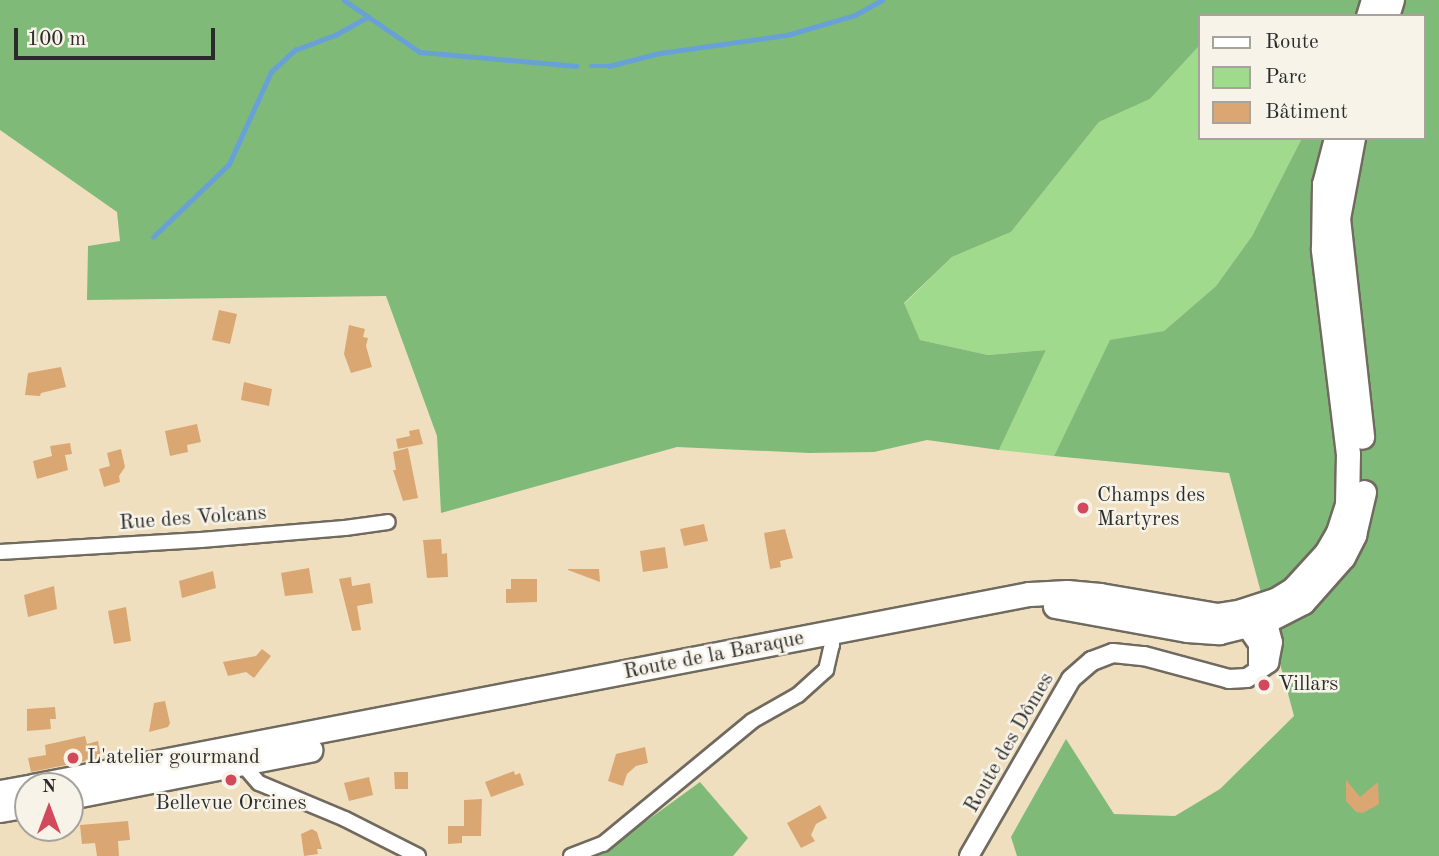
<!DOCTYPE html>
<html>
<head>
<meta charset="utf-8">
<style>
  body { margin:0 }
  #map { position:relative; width:1439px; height:856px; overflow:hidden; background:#efdfbf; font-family:"Old Standard TT",serif }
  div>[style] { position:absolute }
  .green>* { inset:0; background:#a0da8d }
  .forest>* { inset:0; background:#80ba78 }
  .stream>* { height:4.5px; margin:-2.25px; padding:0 2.25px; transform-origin:2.25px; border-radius:2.25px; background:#68a1d7 }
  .building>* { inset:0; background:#daa773 }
  .roads { filter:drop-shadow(2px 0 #706a5f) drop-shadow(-2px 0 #706a5f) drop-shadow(0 2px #706a5f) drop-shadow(0 -2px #706a5f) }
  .minor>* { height:14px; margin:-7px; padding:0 7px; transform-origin:7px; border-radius:7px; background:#fff }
  .tertiary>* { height:18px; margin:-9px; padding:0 9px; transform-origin:9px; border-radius:9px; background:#fff }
  .primary>* { height:23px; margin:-11.5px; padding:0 11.5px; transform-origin:11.5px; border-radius:11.5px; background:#fff }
  .dots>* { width:19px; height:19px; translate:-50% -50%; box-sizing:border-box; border:4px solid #f7f3e8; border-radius:50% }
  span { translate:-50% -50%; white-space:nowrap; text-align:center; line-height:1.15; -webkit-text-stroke:5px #f7f3e8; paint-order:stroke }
  .poi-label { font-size:21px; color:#2b2b2b }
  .left { translate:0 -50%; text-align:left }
  .street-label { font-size:21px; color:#2b2b2b }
  .legend { position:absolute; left:1198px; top:14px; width:228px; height:126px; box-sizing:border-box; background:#f7f3e8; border:2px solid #a5a39c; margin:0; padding:9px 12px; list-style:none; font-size:21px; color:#2b2b2b }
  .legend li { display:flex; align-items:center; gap:14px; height:35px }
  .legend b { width:35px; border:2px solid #a5a39c }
  .north { position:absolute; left:14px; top:772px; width:70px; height:70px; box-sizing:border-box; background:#f7f3e8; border:2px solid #a5a39c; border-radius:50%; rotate:0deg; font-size:19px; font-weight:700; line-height:28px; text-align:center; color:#2b2b2b }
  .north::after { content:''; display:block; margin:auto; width:24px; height:32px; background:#d1495b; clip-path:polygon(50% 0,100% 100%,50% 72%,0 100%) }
  .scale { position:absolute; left:14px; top:28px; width:201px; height:32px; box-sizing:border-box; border:4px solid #2b2b2b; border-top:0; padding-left:9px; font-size:21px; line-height:24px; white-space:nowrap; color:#2b2b2b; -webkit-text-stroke:5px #f7f3e8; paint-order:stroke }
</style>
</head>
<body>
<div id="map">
  <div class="green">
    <i style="clip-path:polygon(1199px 46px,1199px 138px,1302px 138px,1252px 236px,1216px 286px,1164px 331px,1110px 341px,1054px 456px,999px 450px,1046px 350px,988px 355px,920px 340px,904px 304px,952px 257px,1011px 232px,1099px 122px,1150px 99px)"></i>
  </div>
  <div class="forest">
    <i style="clip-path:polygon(0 0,1439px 0,1439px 856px,1017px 856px,1011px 837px,1066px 739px,1114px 814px,1175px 816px,1220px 789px,1294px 716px,1229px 473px,1054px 456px,1110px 340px,1164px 331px,1216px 286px,1252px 236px,1302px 138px,1423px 138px,1423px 16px,1199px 16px,1199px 46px,1150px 99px,1099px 122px,1011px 232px,952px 257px,904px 303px,920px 340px,988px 355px,1046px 350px,999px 450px,927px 440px,874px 452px,809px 453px,677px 447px,441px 513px,437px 436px,386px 296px,87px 300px,88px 246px,120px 241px,117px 212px,0 130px)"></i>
    <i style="clip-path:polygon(700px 782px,748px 838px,733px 856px,591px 856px,601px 854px)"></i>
  </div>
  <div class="stream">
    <i style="left:344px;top:0;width:92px;rotate:34.4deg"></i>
    <i style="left:420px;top:52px;width:157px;rotate:5.1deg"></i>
    <i style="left:591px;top:66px;width:18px"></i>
    <i style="left:609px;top:66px;width:53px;rotate:-14.3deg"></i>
    <i style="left:660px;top:53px;width:128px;rotate:-8.1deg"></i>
    <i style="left:787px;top:35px;width:71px;rotate:-16.4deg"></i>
    <i style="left:855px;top:15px;width:31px;rotate:-29deg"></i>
    <i style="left:153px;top:237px;width:105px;rotate:-43.8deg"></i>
    <i style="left:229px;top:164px;width:101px;rotate:-65.5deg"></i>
    <i style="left:271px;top:72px;width:33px;rotate:-43deg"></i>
    <i style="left:295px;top:50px;width:43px;rotate:-20.6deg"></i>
    <i style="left:335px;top:35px;width:38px;rotate:-29deg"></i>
  </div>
  <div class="building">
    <i style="clip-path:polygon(219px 310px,237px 314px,230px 344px,212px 340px)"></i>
    <i style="clip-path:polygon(349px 325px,365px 329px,363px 337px,368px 338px,366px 346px,372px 367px,351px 373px,344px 354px)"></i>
    <i style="clip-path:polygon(61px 367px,66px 387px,41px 393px,40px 396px,25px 395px,28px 373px)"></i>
    <i style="clip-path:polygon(244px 382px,272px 389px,269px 406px,241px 400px)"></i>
    <i style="clip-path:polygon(197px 424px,201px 442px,187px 445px,188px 452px,170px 456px,165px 431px)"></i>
    <i style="clip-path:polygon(419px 429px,423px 444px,398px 449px,396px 439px,410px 436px,409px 431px)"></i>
    <i style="clip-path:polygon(70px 443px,72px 454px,65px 455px,68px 470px,37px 479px,33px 461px,52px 456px,50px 446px)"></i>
    <i style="clip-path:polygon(408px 448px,418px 498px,403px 501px,393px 470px,396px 470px,393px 452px)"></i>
    <i style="clip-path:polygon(121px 449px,125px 467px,119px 476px,120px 482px,104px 487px,99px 469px,110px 466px,107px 453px)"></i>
    <i style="clip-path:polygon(704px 524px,708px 541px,684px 546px,680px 529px)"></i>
    <i style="clip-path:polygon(785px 529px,793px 558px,780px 561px,781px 567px,770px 569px,764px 533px)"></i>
    <i style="clip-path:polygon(441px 539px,442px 554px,447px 553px,448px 577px,427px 578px,423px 540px)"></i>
    <i style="clip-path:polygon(665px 547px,668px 568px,643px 572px,640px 551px)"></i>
    <i style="clip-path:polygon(309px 568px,313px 593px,285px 596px,281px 573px)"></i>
    <i style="clip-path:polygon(568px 569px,599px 569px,600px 582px,568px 570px)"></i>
    <i style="clip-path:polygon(213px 571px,216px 588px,182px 598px,179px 581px)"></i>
    <i style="clip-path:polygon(351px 577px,352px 586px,370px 583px,373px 603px,357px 606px,361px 630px,352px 631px,339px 579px)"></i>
    <i style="clip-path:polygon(511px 579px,537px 579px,537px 602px,506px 603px,506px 589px,511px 589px)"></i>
    <i style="clip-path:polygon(54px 586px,57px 609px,28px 617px,24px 595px)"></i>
    <i style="clip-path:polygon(126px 607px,131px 641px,114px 644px,108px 611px)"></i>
    <i style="clip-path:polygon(262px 649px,271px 656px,254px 678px,246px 672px,228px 676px,223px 662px,256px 656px)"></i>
    <i style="clip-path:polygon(165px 701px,170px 723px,168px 727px,149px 732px,154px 703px)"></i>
    <i style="clip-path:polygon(55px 707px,56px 719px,50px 719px,51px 729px,27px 731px,27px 709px)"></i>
    <i style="clip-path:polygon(85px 736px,87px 744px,98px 741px,101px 758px,31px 772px,28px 758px,46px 755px,45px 745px)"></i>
    <i style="clip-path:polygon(645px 747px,648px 763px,636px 766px,627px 774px,623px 786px,608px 781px,616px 754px)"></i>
    <i style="clip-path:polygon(514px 771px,515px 775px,520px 773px,524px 785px,491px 797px,485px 782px)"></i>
    <i style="clip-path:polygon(394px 772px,408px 772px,408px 789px,395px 789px)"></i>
    <i style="clip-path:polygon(369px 777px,373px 795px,349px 801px,344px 783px)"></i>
    <i style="clip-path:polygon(1346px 780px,1360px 797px,1378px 782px,1379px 804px,1363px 813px,1356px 812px,1346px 801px)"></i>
    <i style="clip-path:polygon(482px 799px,481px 836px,462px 836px,462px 843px,448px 844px,448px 826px,464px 826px,464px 800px)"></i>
    <i style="clip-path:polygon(820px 805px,827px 818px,816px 824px,811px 835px,815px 841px,801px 848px,787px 823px)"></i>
    <i style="clip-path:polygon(128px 821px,130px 840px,118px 841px,119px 856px,97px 856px,95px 843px,82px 844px,80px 825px)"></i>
    <i style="clip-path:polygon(312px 829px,317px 832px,322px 849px,317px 849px,318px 854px,304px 856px,301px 834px)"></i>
  </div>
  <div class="roads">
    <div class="minor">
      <i style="left:0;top:552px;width:201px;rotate:-3.4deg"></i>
      <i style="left:201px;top:540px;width:144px;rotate:-4.8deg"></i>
      <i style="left:345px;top:528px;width:43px;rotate:-7.9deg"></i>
      <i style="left:237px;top:758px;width:33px;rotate:49deg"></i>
      <i style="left:259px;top:783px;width:93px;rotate:22.7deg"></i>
      <i style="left:345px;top:819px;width:82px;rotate:26.9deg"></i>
      <i style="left:571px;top:856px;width:34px;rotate:-21deg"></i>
      <i style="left:603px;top:844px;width:193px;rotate:-39.5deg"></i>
      <i style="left:752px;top:721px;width:53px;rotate:-29.5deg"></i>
      <i style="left:798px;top:695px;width:38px;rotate:-42deg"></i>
      <i style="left:826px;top:670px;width:26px;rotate:-77deg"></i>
      <i style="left:832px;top:645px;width:12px;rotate:-99deg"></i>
    </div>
    <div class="tertiary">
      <i style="left:1258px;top:672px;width:28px;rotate:-90deg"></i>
      <i style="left:1258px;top:644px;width:21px;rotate:-125deg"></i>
      <i style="left:1246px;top:627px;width:14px;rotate:-30deg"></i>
      <i style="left:969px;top:856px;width:204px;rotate:-60deg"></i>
      <i style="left:1071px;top:679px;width:28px;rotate:-41deg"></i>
      <i style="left:1092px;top:661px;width:22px;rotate:-21deg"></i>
      <i style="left:1113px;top:653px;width:31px;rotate:6deg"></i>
      <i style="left:1144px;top:656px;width:88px;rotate:15.1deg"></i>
      <i style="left:1229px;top:679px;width:18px;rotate:-3deg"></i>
      <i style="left:1247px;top:678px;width:27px;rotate:-34deg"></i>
      <i style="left:1269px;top:663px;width:21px;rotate:-79deg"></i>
      <i style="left:1273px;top:642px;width:28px;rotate:-105deg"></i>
      <i style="left:1266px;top:615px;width:7px;rotate:-172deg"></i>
    </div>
    <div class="primary">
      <i style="left:1368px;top:16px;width:17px;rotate:-73deg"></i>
      <i style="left:1387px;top:16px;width:17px;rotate:-73deg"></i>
      <i style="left:1353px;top:138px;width:81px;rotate:100.6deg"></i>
      <i style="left:1338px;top:218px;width:220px;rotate:83.7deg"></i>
      <i style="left:1055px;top:606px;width:134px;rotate:10.3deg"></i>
      <i style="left:1187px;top:630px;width:32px;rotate:4deg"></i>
      <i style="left:1219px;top:632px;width:50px;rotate:-13.8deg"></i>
      <i style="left:1268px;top:620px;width:39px;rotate:-27deg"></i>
      <i style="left:1303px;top:602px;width:60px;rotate:-48.4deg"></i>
      <i style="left:1343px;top:557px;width:25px;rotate:-63deg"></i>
      <i style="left:1354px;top:535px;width:44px;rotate:-76.9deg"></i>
      <i style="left:32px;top:786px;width:1015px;rotate:-10.9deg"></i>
      <i style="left:1029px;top:594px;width:38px;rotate:-3deg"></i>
      <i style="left:1067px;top:592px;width:33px;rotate:5deg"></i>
      <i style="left:1100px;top:595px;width:119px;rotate:9.7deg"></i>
      <i style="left:1217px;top:615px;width:24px;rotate:-9deg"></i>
      <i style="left:1241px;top:611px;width:38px;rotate:-18deg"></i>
      <i style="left:1277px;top:599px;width:19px;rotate:-32deg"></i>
      <i style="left:1293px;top:589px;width:49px;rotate:-47.5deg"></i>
      <i style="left:1326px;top:553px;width:24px;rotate:-60deg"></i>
      <i style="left:1338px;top:532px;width:28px;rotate:-72deg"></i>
      <i style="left:1347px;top:505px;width:51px;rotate:-88.9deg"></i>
      <i style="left:1348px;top:454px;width:207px;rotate:-97deg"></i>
      <i style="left:1323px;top:249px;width:65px;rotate:-89.1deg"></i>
      <i style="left:1324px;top:184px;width:48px;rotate:-75.4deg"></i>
      <i style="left:0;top:792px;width:28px;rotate:-10deg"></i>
      <i style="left:70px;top:797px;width:245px;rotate:-11.1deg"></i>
      <i style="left:0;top:810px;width:28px;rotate:-10deg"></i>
    </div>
  </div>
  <div class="dots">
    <i style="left:1083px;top:508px;background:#d1495b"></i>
    <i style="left:1264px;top:685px;background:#d1495b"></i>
    <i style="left:73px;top:758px;background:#d1495b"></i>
    <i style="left:231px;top:780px;background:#d1495b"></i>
  </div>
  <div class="poi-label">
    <span class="left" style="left:1097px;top:508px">Champs des<br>Martyres</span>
    <span class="left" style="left:1278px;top:685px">Villars</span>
    <span class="left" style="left:87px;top:758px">L'atelier gourmand</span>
    <span style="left:231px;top:804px">Bellevue Orcines</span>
  </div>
  <div class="street-label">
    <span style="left:193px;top:519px;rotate:-4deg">Rue des Volcans</span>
    <span style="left:714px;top:656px;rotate:-11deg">Route de la Baraque</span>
    <span style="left:1010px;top:743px;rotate:-60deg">Route des Dômes</span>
  </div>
  <ul class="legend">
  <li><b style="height:9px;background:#fff"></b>Route</li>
  <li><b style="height:19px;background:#a0da8d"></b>Parc</li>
  <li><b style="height:19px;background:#daa773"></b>Bâtiment</li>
  </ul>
  <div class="north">N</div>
  <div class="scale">100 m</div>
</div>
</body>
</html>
